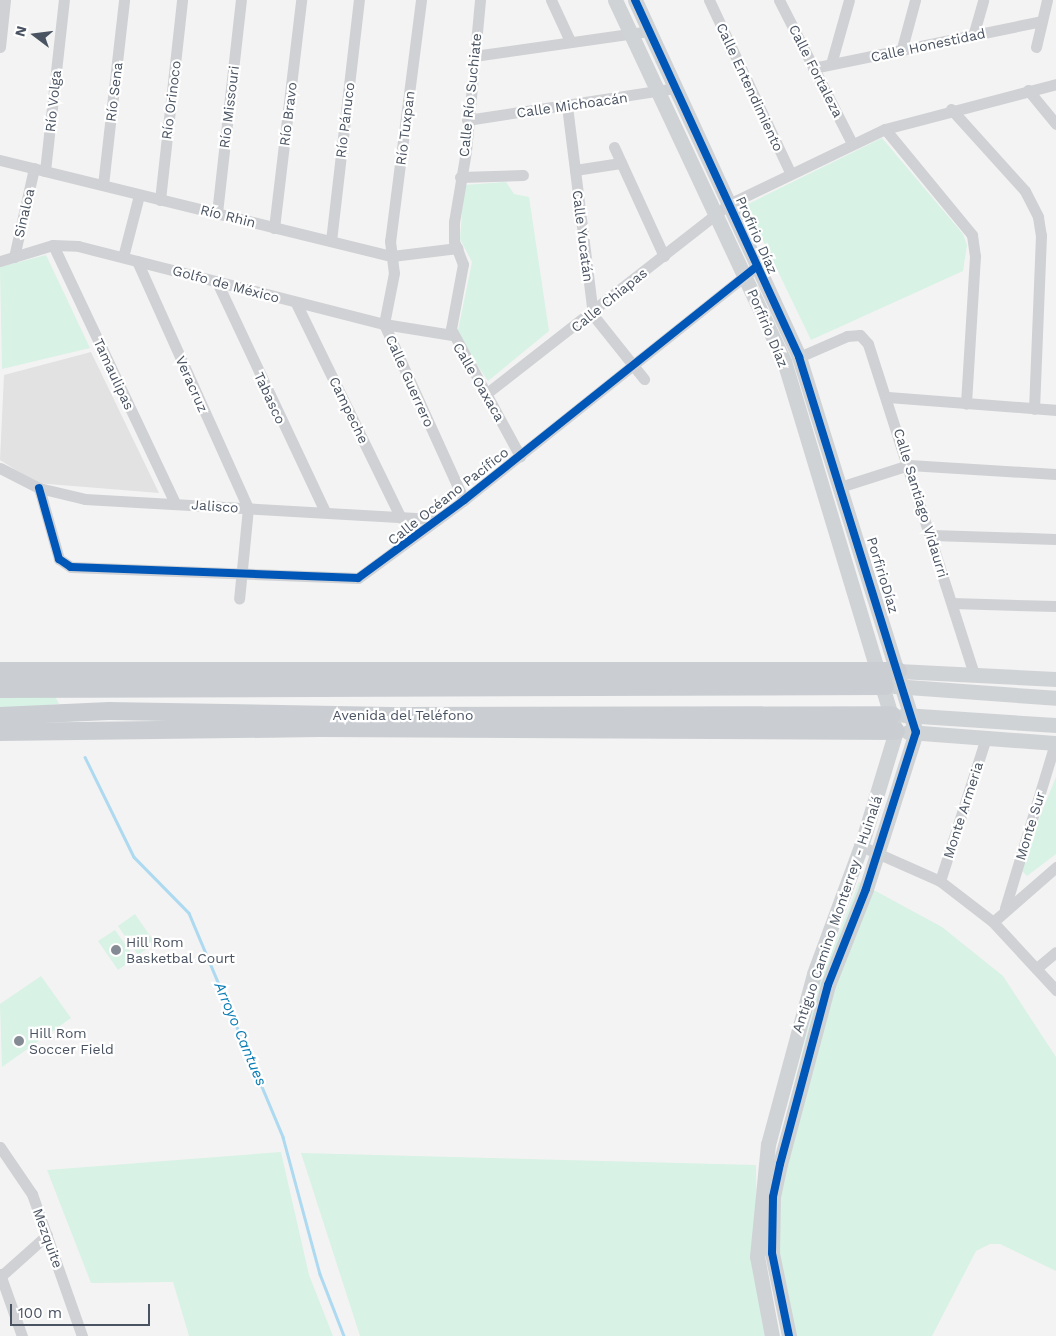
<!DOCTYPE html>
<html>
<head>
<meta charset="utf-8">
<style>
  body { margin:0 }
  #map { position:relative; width:1056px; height:1336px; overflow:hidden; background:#f4f3f3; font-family:"Work Sans",sans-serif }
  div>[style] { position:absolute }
  .education>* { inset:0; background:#e2e2e3 }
  .green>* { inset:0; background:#d8f2e5 }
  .stream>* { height:2.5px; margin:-1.25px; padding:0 1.25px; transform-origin:1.25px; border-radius:1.25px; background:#addaf0 }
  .street>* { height:11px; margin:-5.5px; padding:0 5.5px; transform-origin:5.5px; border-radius:5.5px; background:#cfd1d4 }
  .secondary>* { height:15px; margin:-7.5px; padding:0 7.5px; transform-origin:7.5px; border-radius:7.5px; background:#d0d3d6 }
  .primary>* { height:18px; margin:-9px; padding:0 9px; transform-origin:9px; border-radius:9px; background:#caced2 }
  .cycleway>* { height:8px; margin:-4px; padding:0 4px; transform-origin:4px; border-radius:4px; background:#0057b8 }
  .dots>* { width:14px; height:14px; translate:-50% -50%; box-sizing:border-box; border:2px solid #fff; border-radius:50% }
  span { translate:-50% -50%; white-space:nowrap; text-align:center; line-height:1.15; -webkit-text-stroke:4.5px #fff; paint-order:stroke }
  .street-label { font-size:14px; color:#495361 }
  .poi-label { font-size:14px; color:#495361 }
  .left { translate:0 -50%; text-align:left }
  .water-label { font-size:15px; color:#087cb5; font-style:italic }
  .north { position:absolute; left:10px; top:10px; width:50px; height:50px; -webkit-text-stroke:4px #fff; paint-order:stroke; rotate:285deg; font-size:14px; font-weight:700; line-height:20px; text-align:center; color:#495361 }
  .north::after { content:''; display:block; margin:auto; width:18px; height:22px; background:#495361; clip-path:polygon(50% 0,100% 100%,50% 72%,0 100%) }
  .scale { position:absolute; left:10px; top:1304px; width:140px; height:22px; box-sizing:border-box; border:2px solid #495361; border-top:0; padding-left:6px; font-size:15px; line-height:18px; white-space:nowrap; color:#495361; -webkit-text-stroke:4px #fff; paint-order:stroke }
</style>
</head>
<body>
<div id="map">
  <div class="education">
    <i style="clip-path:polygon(91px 352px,159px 493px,36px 483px,0 460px,4px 375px)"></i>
  </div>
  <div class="green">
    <i style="clip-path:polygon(882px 138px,963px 234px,967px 245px,963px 271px,811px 340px,746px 205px)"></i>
    <i style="clip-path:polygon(506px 182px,514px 194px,529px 197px,549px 331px,488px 381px,457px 335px,472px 262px,460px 239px,464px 185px)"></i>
    <i style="clip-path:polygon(46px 255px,90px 348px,2px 369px,0 267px)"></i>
    <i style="clip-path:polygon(53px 692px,59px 704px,0 709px,0 695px)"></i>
    <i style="clip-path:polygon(1056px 777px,1056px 854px,1027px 876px,1019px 868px)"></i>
    <i style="clip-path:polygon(859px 882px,942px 927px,1003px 976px,1056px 1057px,1056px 1271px,1000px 1244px,990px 1244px,976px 1251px,932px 1336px,793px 1336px,774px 1226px,775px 1161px,820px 981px)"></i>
    <i style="clip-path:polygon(135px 914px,155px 943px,138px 955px,118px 926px)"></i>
    <i style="clip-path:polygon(115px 930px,135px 958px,118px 970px,98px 941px)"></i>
    <i style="clip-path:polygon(41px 976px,71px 1018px,2px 1067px,0 1004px)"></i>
    <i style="clip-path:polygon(281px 1152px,309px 1275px,333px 1336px,189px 1336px,173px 1282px,91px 1283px,47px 1170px)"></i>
    <i style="clip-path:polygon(301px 1153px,756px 1165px,757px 1241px,780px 1336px,360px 1336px)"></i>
  </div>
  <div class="stream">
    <i style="left:85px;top:757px;width:111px;rotate:63.9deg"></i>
    <i style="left:134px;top:857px;width:78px;rotate:45.5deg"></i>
    <i style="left:189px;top:913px;width:243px;rotate:67.2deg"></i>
    <i style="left:283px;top:1137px;width:142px;rotate:74.9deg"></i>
    <i style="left:320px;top:1274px;width:66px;rotate:68.8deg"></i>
  </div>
  <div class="street">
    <i style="left:421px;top:0;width:243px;rotate:97.3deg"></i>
    <i style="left:390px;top:241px;width:32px;rotate:83deg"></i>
    <i style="left:394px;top:273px;width:52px;rotate:101.1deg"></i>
    <i style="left:384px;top:324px;width:193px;rotate:65.6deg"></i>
    <i style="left:480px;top:0;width:152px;rotate:95.3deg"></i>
    <i style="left:466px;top:151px;width:72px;rotate:99.6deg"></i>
    <i style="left:454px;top:222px;width:19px;rotate:90deg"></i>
    <i style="left:454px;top:241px;width:25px;rotate:69deg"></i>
    <i style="left:463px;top:264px;width:66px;rotate:100.5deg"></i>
    <i style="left:451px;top:329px;width:145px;rotate:61.5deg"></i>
    <i style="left:551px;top:0;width:45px;rotate:65.1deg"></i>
    <i style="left:709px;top:0;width:192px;rotate:64.8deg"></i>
    <i style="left:779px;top:0;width:161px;rotate:63deg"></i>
    <i style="left:973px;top:36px;width:37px;rotate:-74deg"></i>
    <i style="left:0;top:47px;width:47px;rotate:-83.9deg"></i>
    <i style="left:1036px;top:47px;width:48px;rotate:-76.8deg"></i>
    <i style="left:901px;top:52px;width:54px;rotate:-74.9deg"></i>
    <i style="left:474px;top:56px;width:178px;rotate:-8.1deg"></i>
    <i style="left:831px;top:64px;width:66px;rotate:-74.3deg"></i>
    <i style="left:813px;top:68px;width:233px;rotate:-11.6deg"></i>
    <i style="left:1028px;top:90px;width:44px;rotate:50.5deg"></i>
    <i style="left:567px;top:106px;width:211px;rotate:82.9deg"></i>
    <i style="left:593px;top:315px;width:82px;rotate:51.4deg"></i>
    <i style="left:951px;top:109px;width:110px;rotate:47.9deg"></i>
    <i style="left:1025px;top:191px;width:29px;rotate:63deg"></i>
    <i style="left:1038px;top:217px;width:18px;rotate:81deg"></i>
    <i style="left:1041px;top:235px;width:174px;rotate:92.3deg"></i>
    <i style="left:467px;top:120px;width:212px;rotate:-8.7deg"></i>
    <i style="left:885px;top:129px;width:137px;rotate:50.6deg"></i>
    <i style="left:972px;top:235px;width:21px;rotate:82deg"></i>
    <i style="left:975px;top:256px;width:148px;rotate:93.5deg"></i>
    <i style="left:614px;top:147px;width:120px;rotate:65.4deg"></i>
    <i style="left:0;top:160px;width:404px;rotate:13.8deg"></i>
    <i style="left:392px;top:256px;width:66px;rotate:-6.9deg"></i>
    <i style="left:575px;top:170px;width:46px;rotate:-8.8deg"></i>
    <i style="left:45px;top:171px;width:172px;rotate:-83.7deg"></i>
    <i style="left:460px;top:177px;width:63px;rotate:-1.8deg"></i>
    <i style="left:103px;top:185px;width:186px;rotate:-83.5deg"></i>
    <i style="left:160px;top:200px;width:201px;rotate:-83.7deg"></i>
    <i style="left:217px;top:213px;width:214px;rotate:-83.6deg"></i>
    <i style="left:274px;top:228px;width:230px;rotate:-83.2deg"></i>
    <i style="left:331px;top:241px;width:243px;rotate:-83.4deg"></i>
    <i style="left:53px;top:245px;width:285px;rotate:64.7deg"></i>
    <i style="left:14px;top:257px;width:91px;rotate:-77.3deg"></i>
    <i style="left:123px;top:257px;width:64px;rotate:-75.5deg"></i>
    <i style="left:0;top:261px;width:55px;rotate:-16.8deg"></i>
    <i style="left:53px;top:245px;width:25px;rotate:2deg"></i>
    <i style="left:78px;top:246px;width:316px;rotate:14.3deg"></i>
    <i style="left:384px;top:324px;width:69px;rotate:9.2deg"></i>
    <i style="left:137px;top:261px;width:271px;rotate:65.8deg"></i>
    <i style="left:248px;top:508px;width:91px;rotate:95.6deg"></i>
    <i style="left:217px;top:282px;width:254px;rotate:64.8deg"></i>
    <i style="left:296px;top:303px;width:239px;rotate:64deg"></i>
    <i style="left:799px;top:357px;width:52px;rotate:-23.6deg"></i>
    <i style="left:847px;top:336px;width:13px;rotate:-4deg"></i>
    <i style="left:860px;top:335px;width:12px;rotate:48deg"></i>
    <i style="left:868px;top:344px;width:348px;rotate:72.2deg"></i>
    <i style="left:487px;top:393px;width:307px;rotate:-38deg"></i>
    <i style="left:729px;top:204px;width:173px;rotate:-25.7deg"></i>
    <i style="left:885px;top:129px;width:177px;rotate:-14.7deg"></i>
    <i style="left:888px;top:397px;width:169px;rotate:4.4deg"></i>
    <i style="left:0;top:468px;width:44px;rotate:27.1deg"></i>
    <i style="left:39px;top:488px;width:47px;rotate:13.4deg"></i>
    <i style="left:85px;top:499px;width:353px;rotate:3.3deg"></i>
    <i style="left:843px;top:486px;width:69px;rotate:-17.7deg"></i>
    <i style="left:909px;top:465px;width:147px;rotate:3.5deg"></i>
    <i style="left:39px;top:488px;width:74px;rotate:74.3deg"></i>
    <i style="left:59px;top:559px;width:14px;rotate:34deg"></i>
    <i style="left:71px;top:567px;width:287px;rotate:2.2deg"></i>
    <i style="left:358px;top:578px;width:132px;rotate:-36.3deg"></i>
    <i style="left:464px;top:500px;width:375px;rotate:-38.6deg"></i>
    <i style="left:932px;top:535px;width:124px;rotate:1.8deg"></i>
    <i style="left:952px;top:603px;width:104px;rotate:1.7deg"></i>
    <i style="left:861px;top:846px;width:86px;rotate:23.9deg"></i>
    <i style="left:940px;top:881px;width:67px;rotate:37.7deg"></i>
    <i style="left:993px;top:922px;width:93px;rotate:47.2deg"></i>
    <i style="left:940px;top:881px;width:150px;rotate:-72.2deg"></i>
    <i style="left:1005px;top:908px;width:172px;rotate:-73.1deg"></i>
    <i style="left:993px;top:922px;width:84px;rotate:-41.1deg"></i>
    <i style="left:1038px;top:967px;width:23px;rotate:-40deg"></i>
    <i style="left:0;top:1147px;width:57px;rotate:55.8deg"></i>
    <i style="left:32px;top:1194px;width:151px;rotate:70.6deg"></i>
    <i style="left:0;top:1274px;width:66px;rotate:70.5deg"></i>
    <i style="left:0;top:1277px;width:63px;rotate:-41.8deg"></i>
  </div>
  <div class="secondary">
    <i style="left:615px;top:0;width:399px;rotate:64.9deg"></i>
    <i style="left:784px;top:361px;width:387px;rotate:73.2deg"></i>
    <i style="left:896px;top:731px;width:120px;rotate:106.9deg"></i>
    <i style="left:861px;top:846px;width:136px;rotate:110.2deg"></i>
    <i style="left:814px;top:974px;width:176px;rotate:105.1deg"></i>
    <i style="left:768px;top:1144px;width:113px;rotate:95.6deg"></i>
    <i style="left:757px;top:1256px;width:81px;rotate:79.4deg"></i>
    <i style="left:635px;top:0;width:393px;rotate:65.3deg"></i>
    <i style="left:799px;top:357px;width:393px;rotate:72.7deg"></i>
    <i style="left:916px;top:732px;width:165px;rotate:107.7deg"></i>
    <i style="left:866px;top:889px;width:103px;rotate:111.6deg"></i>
    <i style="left:828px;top:985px;width:185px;rotate:105deg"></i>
    <i style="left:780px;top:1164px;width:34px;rotate:102deg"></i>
    <i style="left:773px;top:1197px;width:56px;rotate:91deg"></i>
    <i style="left:772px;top:1253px;width:85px;rotate:78.4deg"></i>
    <i style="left:898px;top:671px;width:158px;rotate:2.9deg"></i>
    <i style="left:894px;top:686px;width:162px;rotate:4.2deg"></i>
    <i style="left:904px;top:715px;width:152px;rotate:3.8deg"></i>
    <i style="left:908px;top:732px;width:148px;rotate:4.3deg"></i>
  </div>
  <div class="primary">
    <i style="left:0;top:671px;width:898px"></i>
    <i style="left:0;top:689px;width:885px;rotate:-0.19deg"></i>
    <i style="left:0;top:716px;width:109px;rotate:-2.6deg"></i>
    <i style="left:109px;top:711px;width:296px;rotate:1deg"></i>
    <i style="left:405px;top:716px;width:487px;rotate:-0.1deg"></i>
    <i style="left:0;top:732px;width:320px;rotate:-0.7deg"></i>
    <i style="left:320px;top:728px;width:576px;rotate:0.3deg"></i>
  </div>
  <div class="cycleway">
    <i style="left:635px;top:0;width:393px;rotate:65.3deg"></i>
    <i style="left:799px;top:357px;width:393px;rotate:72.7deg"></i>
    <i style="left:916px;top:732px;width:165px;rotate:107.7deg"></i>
    <i style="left:866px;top:889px;width:103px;rotate:111.6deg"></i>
    <i style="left:828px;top:985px;width:185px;rotate:105deg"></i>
    <i style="left:780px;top:1164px;width:34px;rotate:102deg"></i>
    <i style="left:773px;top:1197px;width:56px;rotate:91deg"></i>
    <i style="left:772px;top:1253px;width:85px;rotate:78.4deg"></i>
    <i style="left:39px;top:488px;width:74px;rotate:74.3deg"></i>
    <i style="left:59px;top:559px;width:14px;rotate:34deg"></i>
    <i style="left:71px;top:567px;width:287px;rotate:2.2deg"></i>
    <i style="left:358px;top:578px;width:132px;rotate:-36.3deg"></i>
    <i style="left:464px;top:500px;width:375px;rotate:-38.6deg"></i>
  </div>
  <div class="dots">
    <i style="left:116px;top:950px;background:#858b94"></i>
    <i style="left:19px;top:1041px;background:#858b94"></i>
  </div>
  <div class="street-label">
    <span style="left:928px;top:45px;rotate:-12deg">Calle Honestidad</span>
    <span style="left:816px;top:71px;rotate:63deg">Calle Fortaleza</span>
    <span style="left:750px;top:87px;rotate:65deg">Calle Entendimiento</span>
    <span style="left:114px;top:92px;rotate:-83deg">Río Sena</span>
    <span style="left:470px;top:95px;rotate:-84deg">Calle Río Suchiate</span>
    <span style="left:171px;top:100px;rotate:-83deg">Río Orinoco</span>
    <span style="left:53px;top:101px;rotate:-84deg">Río Volga</span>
    <span style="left:572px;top:105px;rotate:-8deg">Calle Michoacán</span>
    <span style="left:229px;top:107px;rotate:-83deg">Río Missouri</span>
    <span style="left:288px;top:114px;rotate:-83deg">Río Bravo</span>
    <span style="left:345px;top:120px;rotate:-83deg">Río Pánuco</span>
    <span style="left:405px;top:128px;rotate:-83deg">Río Tuxpan</span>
    <span style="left:24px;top:213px;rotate:-77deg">Sinaloa</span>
    <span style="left:228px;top:216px;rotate:14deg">Río Rhin</span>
    <span style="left:757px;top:235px;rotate:66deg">Profirio Díaz</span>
    <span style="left:583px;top:236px;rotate:83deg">Calle Yucatán</span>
    <span style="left:226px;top:284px;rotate:15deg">Golfo de México</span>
    <span style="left:609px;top:300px;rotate:-39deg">Calle Chiapas</span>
    <span style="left:768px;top:328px;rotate:67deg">Porfirio Díaz</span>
    <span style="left:114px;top:374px;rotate:65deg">Tamaulipas</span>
    <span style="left:410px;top:381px;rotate:66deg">Calle Guerrero</span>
    <span style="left:479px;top:382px;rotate:60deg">Calle Oaxaca</span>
    <span style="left:192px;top:384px;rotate:66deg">Veracruz</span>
    <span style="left:270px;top:398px;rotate:65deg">Tabasco</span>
    <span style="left:349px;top:410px;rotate:64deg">Campeche</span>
    <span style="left:448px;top:496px;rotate:-38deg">Calle Océano Pacífico</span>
    <span style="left:921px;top:503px;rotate:73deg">Calle Santiago Vidaurri</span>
    <span style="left:215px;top:506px;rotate:4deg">Jalisco</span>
    <span style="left:883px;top:575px;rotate:73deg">PorfirioDíaz</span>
    <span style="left:403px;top:715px">Avenida del Teléfono</span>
    <span style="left:963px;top:810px;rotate:-72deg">Monte Armeria</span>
    <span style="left:1030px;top:826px;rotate:-73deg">Monte Sur</span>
    <span style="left:837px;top:914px;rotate:-71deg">Antiguo Camino Monterrey - Huinalá</span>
    <span style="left:48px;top:1238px;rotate:70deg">Mezquite</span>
  </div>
  <div class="poi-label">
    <span class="left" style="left:126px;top:950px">Hill Rom<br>Basketbal Court</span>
    <span class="left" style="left:29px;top:1041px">Hill Rom<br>Soccer Field</span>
  </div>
  <div class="water-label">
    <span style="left:240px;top:1034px;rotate:67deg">Arroyo Cantues</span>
  </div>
  <div class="north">N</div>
  <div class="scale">100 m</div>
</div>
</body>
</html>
